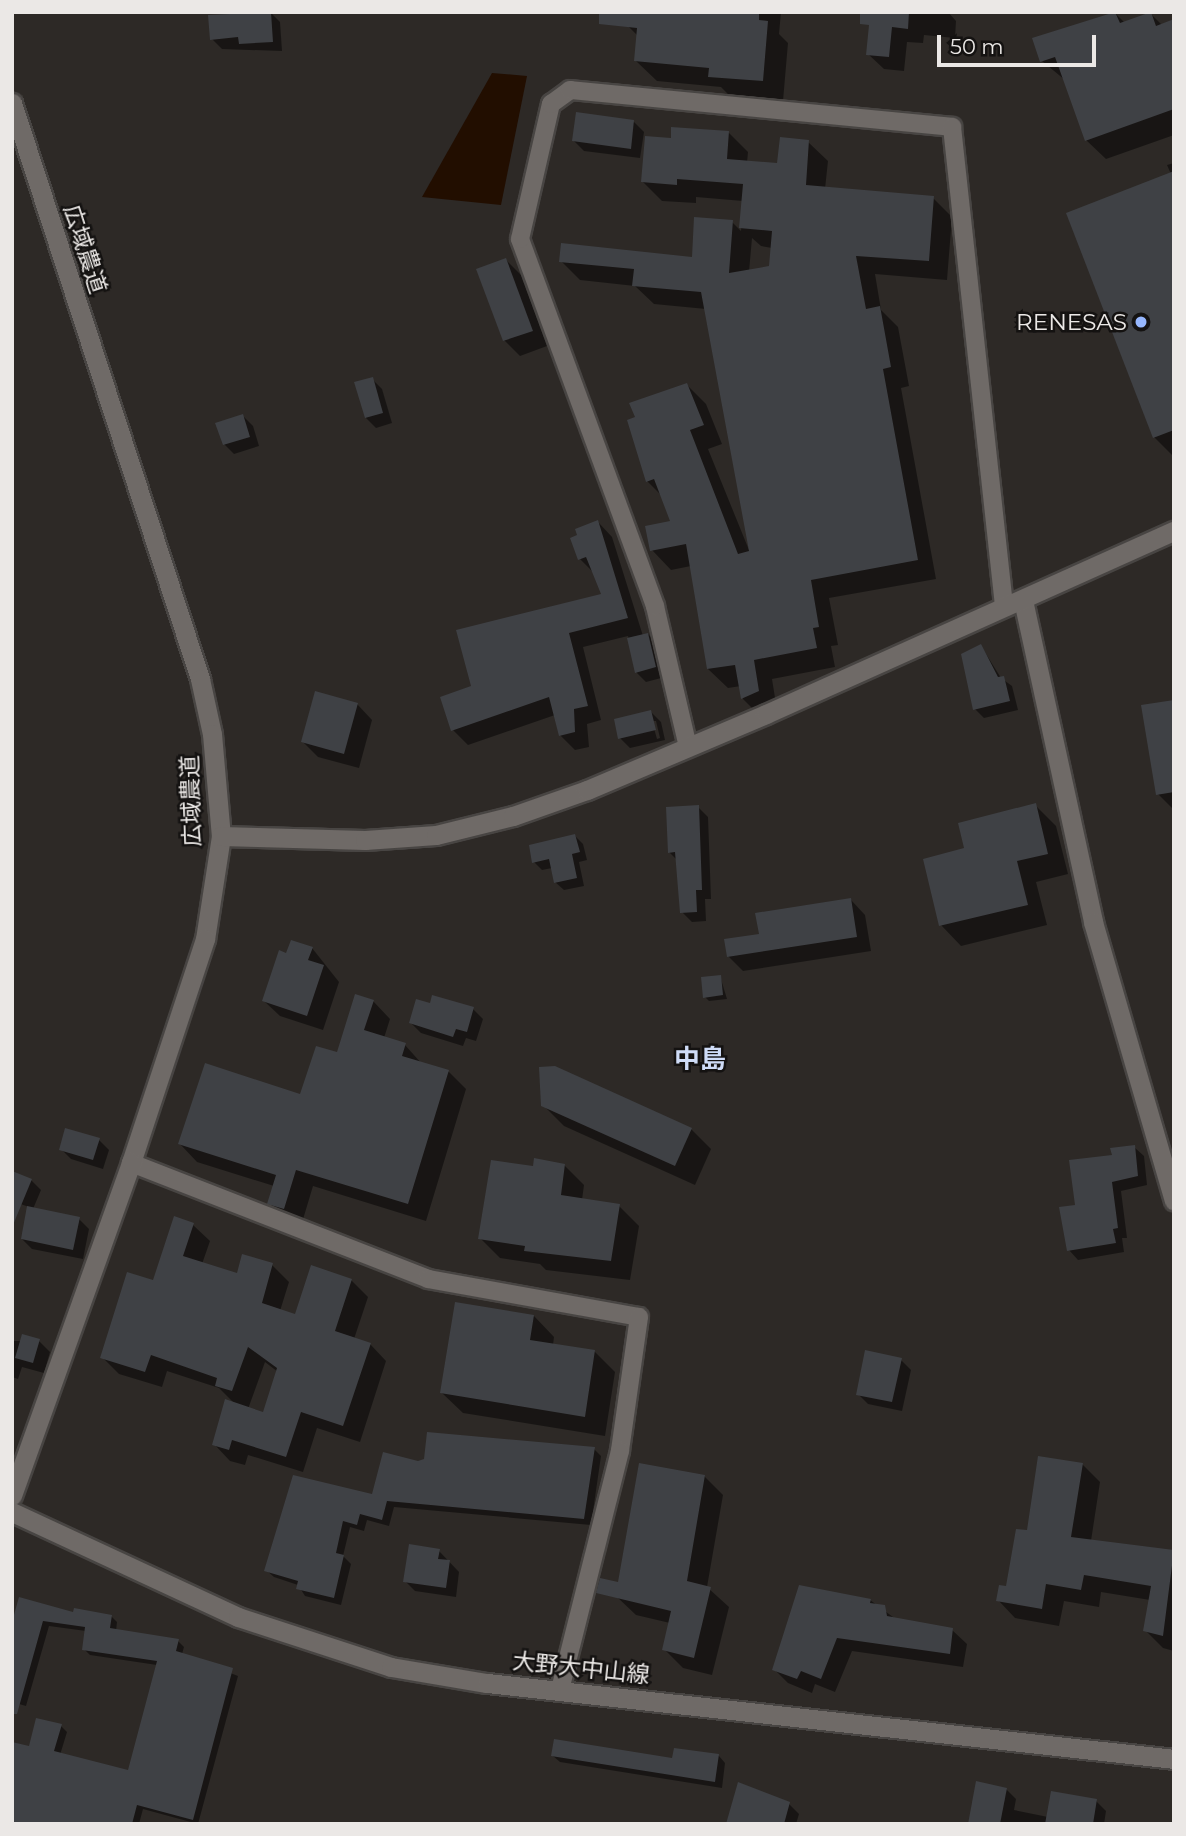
<!DOCTYPE html>
<html>
<head>
<meta charset="utf-8">
<style>
  body { margin:0 }
  #map { position:relative; width:1186px; height:1836px; overflow:hidden; background:#2d2926; font-family:Montserrat,"Noto Sans JP",sans-serif }
  div>[style] { position:absolute }
  .water>* { inset:0; background:#220e00 }
  .shadow>* { inset:0; background:#0007 }
  .building>* { inset:0; background:#3f4145 }
  .roads { filter:drop-shadow(2px 0 #484543) drop-shadow(-2px 0 #484543) drop-shadow(0 2px #484543) drop-shadow(0 -2px #484543) }
  .minor>* { height:18px; margin:-9px; padding:0 9px; transform-origin:9px; border-radius:9px; background:#6f6a67 }
  .tertiary>* { height:19px; margin:-9.5px; padding:0 9.5px; transform-origin:9.5px; border-radius:9.5px; background:#6f6a67 }
  .secondary>* { height:19px; margin:-9.5px; padding:0 9.5px; transform-origin:9.5px; border-radius:9.5px; background:#6f6a67 }
  .dots>* { width:19px; height:19px; translate:-50% -50%; box-sizing:border-box; border:4px solid #141211; border-radius:50% }
  span { translate:-50% -50%; white-space:nowrap; text-align:center; line-height:1.15; -webkit-text-stroke:5px #141211; paint-order:stroke }
  .street-label { font-size:23px; color:#ebe8e6 }
  .poi-label { font-size:23px; color:#ebe8e6 }
  .right { translate:-100% -50%; text-align:right }
  .quarter-label { font-size:26px; color:#cfdcf7; font-weight:700 }
  .frame { position:absolute; inset:0; border:14px solid #ebe8e6; pointer-events:none }
  .scale { position:absolute; left:937px; top:35px; width:159px; height:32px; box-sizing:border-box; border:4px solid #ebe8e6; border-top:0; padding-left:9px; font-size:21px; line-height:24px; white-space:nowrap; color:#ebe8e6; -webkit-text-stroke:5px #141211; paint-order:stroke }
</style>
</head>
<body>
<div id="map">
  <div class="water">
    <i style="clip-path:polygon(492px 73px,527px 76px,501px 205px,422px 197px)"></i>
  </div>
  <div class="shadow">
    <i style="clip-path:polygon(270px 12px,280px 22px,282px 51px,222px 49px,212px 39px)"></i>
    <i style="clip-path:polygon(630px 12px,781px 12px,779px 34px,788px 43px,783px 101px,730px 96px,721px 87px,657px 81px,636px 61px,638px 36px,628px 26px)"></i>
    <i style="clip-path:polygon(872px 12px,948px 12px,956px 21px,955px 38px,924px 35px,923px 43px,907px 42px,904px 71px,884px 69px,868px 54px)"></i>
    <i style="clip-path:polygon(1116px 14px,1125px 23px,1151px 14px,1162px 25px,1174px 21px,1174px 135px,1106px 159px,1086px 140px,1065px 80px,1042px 61px,1034px 39px)"></i>
    <i style="clip-path:polygon(634px 122px,644px 132px,640px 158px,584px 151px,574px 141px)"></i>
    <i style="clip-path:polygon(evenodd,729px 133px,748px 152px,747px 163px,779px 165px,808px 142px,828px 161px,825px 189px,933px 198px,952px 217px,947px 280px,875px 274px,881px 310px,898px 327px,909px 386px,901px 388px,936px 579px,829px 598px,838px 645px,831px 646px,835px 667px,772px 679px,777px 710px,762px 718px,743px 699px,741px 686px,728px 688px,708px 669px,691px 566px,671px 570px,652px 550px,673px 522px,663px 497px,647px 481px,637px 418px,687px 385px,706px 404px,722px 444px,708px 449px,751px 555px,706px 309px,654px 304px,635px 286px,580px 280px,561px 261px,693px 259px,732px 222px,741px 231px,743px 201px,696px 197px,696px 203px,662px 201px,643px 182px,672px 140px,729px 133px,752px 238px,761px 246px,772px 248px,771px 268px,749px 272px,752px 238px)"></i>
    <i style="clip-path:polygon(1174px 163px,1174px 457px,1154px 437px,1171px 174px,1167px 165px)"></i>
    <i style="clip-path:polygon(506px 260px,521px 275px,547px 346px,520px 356px,504px 340px)"></i>
    <i style="clip-path:polygon(372px 379px,382px 389px,392px 423px,376px 428px,366px 418px)"></i>
    <i style="clip-path:polygon(243px 416px,253px 426px,259px 446px,234px 454px,224px 444px)"></i>
    <i style="clip-path:polygon(598px 522px,612px 537px,643px 636px,648px 634px,658px 644px,665px 677px,646px 682px,636px 672px,628px 636px,583px 647px,601px 720px,587px 724px,589px 747px,575px 750px,560px 735px,555px 715px,468px 745px,453px 730px,473px 687px,603px 595px,594px 573px,580px 559px)"></i>
    <i style="clip-path:polygon(981px 646px,1001px 678px,1012px 686px,1018px 710px,984px 718px,975px 709px)"></i>
    <i style="clip-path:polygon(1174px 702px,1174px 810px,1158px 794px)"></i>
    <i style="clip-path:polygon(357px 704px,372px 720px,359px 768px,318px 757px,303px 742px)"></i>
    <i style="clip-path:polygon(evenodd,651px 712px,661px 722px,665px 740px,630px 748px,620px 738px,651px 712px,652px 721px,656px 721px,660px 738px,657px 739px,652px 721px)"></i>
    <i style="clip-path:polygon(1035px 805px,1056px 826px,1068px 874px,1036px 882px,1047px 925px,961px 946px,941px 925px,966px 850px)"></i>
    <i style="clip-path:polygon(698px 807px,708px 817px,711px 899px,705px 899px,706px 921px,692px 922px,682px 912px,677px 860px,669px 852px)"></i>
    <i style="clip-path:polygon(575px 836px,583px 844px,587px 860px,579px 862px,584px 886px,564px 890px,555px 882px,552px 868px,542px 870px,534px 862px)"></i>
    <i style="clip-path:polygon(851px 900px,865px 915px,871px 951px,743px 971px,728px 956px,761px 936px)"></i>
    <i style="clip-path:polygon(312px 948px,339px 982px,323px 1030px,280px 1016px,264px 1001px,287px 955px)"></i>
    <i style="clip-path:polygon(720px 976px,727px 999px,709px 1001px,705px 997px)"></i>
    <i style="clip-path:polygon(373px 1001px,390px 1019px,384px 1038px,405px 1045px,422px 1064px,449px 1072px,466px 1089px,426px 1221px,313px 1186px,301px 1226px,286px 1221px,269px 1203px,274px 1186px,197px 1162px,180px 1144px,301px 1097px,338px 1055px)"></i>
    <i style="clip-path:polygon(431px 1005px,473px 1009px,483px 1019px,476px 1041px,466px 1038px,463px 1046px,421px 1033px,411px 1023px)"></i>
    <i style="clip-path:polygon(543px 1105px,691px 1129px,711px 1149px,695px 1185px,564px 1126px)"></i>
    <i style="clip-path:polygon(99px 1140px,109px 1150px,103px 1169px,71px 1159px,61px 1149px)"></i>
    <i style="clip-path:polygon(1134px 1147px,1144px 1156px,1147px 1185px,1121px 1191px,1127px 1238px,1122px 1238px,1124px 1252px,1078px 1260px,1069px 1250px,1077px 1207px,1114px 1157px)"></i>
    <i style="clip-path:polygon(564px 1165px,584px 1185px,582px 1200px,619px 1206px,639px 1226px,630px 1280px,546px 1270px,540px 1264px,500px 1258px,480px 1238px,534px 1168px)"></i>
    <i style="clip-path:polygon(31px 1180px,41px 1190px,33px 1209px,79px 1219px,89px 1229px,83px 1259px,32px 1249px,22px 1239px,29px 1207px,12px 1201px)"></i>
    <i style="clip-path:polygon(evenodd,193px 1225px,210px 1241px,202px 1264px,238px 1275px,272px 1265px,289px 1282px,280px 1311px,296px 1316px,351px 1280px,368px 1297px,354px 1339px,370px 1344px,386px 1361px,360px 1442px,317px 1428px,303px 1472px,248px 1455px,245px 1465px,230px 1461px,214px 1444px,236px 1405px,219px 1388px,167px 1371px,162px 1387px,119px 1374px,102px 1357px,193px 1225px,265px 1362px,278px 1372px,264px 1414px,248px 1409px,265px 1362px)"></i>
    <i style="clip-path:polygon(534px 1316px,554px 1337px,553px 1345px,595px 1352px,615px 1372px,605px 1436px,463px 1413px,442px 1393px)"></i>
    <i style="clip-path:polygon(12px 1341px,39px 1341px,50px 1352px,44px 1373px,22px 1367px,18px 1379px,12px 1377px)"></i>
    <i style="clip-path:polygon(901px 1360px,911px 1370px,902px 1411px,868px 1404px,858px 1394px)"></i>
    <i style="clip-path:polygon(594px 1449px,601px 1456px,591px 1525px,394px 1507px,389px 1526px,367px 1520px,364px 1531px,350px 1527px,343px 1556px,351px 1564px,341px 1605px,305px 1596px,298px 1585px,274px 1577px,266px 1570px,419px 1463px)"></i>
    <i style="clip-path:polygon(1082px 1464px,1100px 1482px,1091px 1541px,1174px 1552px,1174px 1651px,1163px 1648px,1145px 1630px,1150px 1600px,1101px 1592px,1099px 1607px,1064px 1601px,1059px 1626px,1015px 1618px,998px 1600px,1008px 1588px,1028px 1532px)"></i>
    <i style="clip-path:polygon(704px 1476px,723px 1495px,707px 1587px,729px 1607px,712px 1675px,683px 1668px,664px 1649px,670px 1623px,636px 1615px,617px 1597px)"></i>
    <i style="clip-path:polygon(439px 1551px,459px 1572px,456px 1597px,415px 1591px,405px 1581px)"></i>
    <i style="clip-path:polygon(21px 1599px,75px 1614px,111px 1616px,117px 1622px,116px 1631px,178px 1641px,184px 1647px,182px 1654px,238px 1676px,198px 1824px,143px 1809px,139px 1824px,12px 1824px,30px 1748px,61px 1726px,67px 1732px,60px 1755px,130px 1773px,157px 1665px,90px 1655px,84px 1649px,86px 1631px,49px 1626px,26px 1706px,12px 1702px)"></i>
    <i style="clip-path:polygon(870px 1600px,897px 1620px,952px 1630px,967px 1644px,963px 1667px,852px 1651px,835px 1692px,815px 1684px,812px 1693px,788px 1683px,774px 1669px)"></i>
    <i style="clip-path:polygon(553px 1756px,674px 1760px,719px 1756px,725px 1763px,722px 1788px,560px 1762px)"></i>
    <i style="clip-path:polygon(739px 1784px,789px 1804px,799px 1814px,796px 1824px,728px 1824px)"></i>
    <i style="clip-path:polygon(1006px 1789px,1016px 1799px,1014px 1810px,1048px 1817px,1096px 1801px,1106px 1811px,1104px 1824px,970px 1824px)"></i>
  </div>
  <div class="building">
    <i style="clip-path:polygon(271px 12px,273px 42px,239px 44px,238px 37px,210px 40px,208px 15px)"></i>
    <i style="clip-path:polygon(599px 12px,759px 12px,759px 20px,768px 21px,763px 81px,708px 77px,709px 68px,634px 61px,637px 28px,599px 24px)"></i>
    <i style="clip-path:polygon(860px 12px,909px 12px,908px 29px,892px 27px,889px 57px,866px 55px,869px 25px,860px 24px)"></i>
    <i style="clip-path:polygon(1115px 12px,1120px 23px,1151px 12px,1156px 26px,1174px 19px,1174px 109px,1085px 141px,1055px 57px,1040px 62px,1032px 38px)"></i>
    <i style="clip-path:polygon(576px 112px,634px 120px,631px 149px,572px 141px)"></i>
    <i style="clip-path:polygon(671px 127px,729px 131px,727px 159px,777px 163px,780px 137px,809px 140px,806px 185px,934px 196px,929px 261px,856px 256px,866px 309px,880px 306px,891px 367px,883px 369px,918px 560px,811px 580px,819px 627px,813px 628px,817px 648px,754px 660px,759px 691px,741px 699px,735px 665px,707px 669px,686px 544px,650px 551px,645px 526px,670px 521px,654px 479px,646px 482px,627px 420px,635px 417px,629px 403px,687px 383px,704px 425px,690px 430px,738px 554px,749px 551px,701px 292px,632px 286px,634px 269px,559px 262px,561px 243px,692px 257px,694px 217px,733px 220px,729px 273px,769px 266px,772px 231px,739px 228px,743px 184px,677px 179px,677px 185px,641px 182px,645px 136px,671px 138px)"></i>
    <i style="clip-path:polygon(1174px 171px,1174px 430px,1153px 438px,1066px 213px)"></i>
    <i style="clip-path:polygon(506px 258px,533px 331px,503px 341px,476px 269px)"></i>
    <i style="clip-path:polygon(373px 377px,383px 413px,365px 418px,354px 382px)"></i>
    <i style="clip-path:polygon(243px 414px,250px 437px,223px 445px,215px 423px)"></i>
    <i style="clip-path:polygon(598px 520px,628px 618px,569px 633px,588px 706px,574px 709px,575px 732px,559px 736px,549px 697px,451px 731px,440px 697px,471px 686px,456px 630px,601px 594px,586px 557px,578px 560px,570px 538px,577px 535px,575px 529px)"></i>
    <i style="clip-path:polygon(648px 633px,656px 667px,635px 673px,627px 638px)"></i>
    <i style="clip-path:polygon(981px 644px,998px 677px,1004px 676px,1010px 701px,973px 710px,961px 654px)"></i>
    <i style="clip-path:polygon(315px 691px,358px 703px,344px 754px,301px 742px)"></i>
    <i style="clip-path:polygon(1174px 700px,1174px 792px,1156px 795px,1141px 705px)"></i>
    <i style="clip-path:polygon(651px 710px,656px 730px,618px 739px,614px 719px)"></i>
    <i style="clip-path:polygon(1036px 803px,1048px 854px,1017px 861px,1028px 905px,939px 926px,923px 859px,964px 848px,958px 823px)"></i>
    <i style="clip-path:polygon(699px 805px,702px 890px,696px 890px,697px 912px,680px 913px,675px 852px,668px 853px,666px 807px)"></i>
    <i style="clip-path:polygon(575px 834px,580px 852px,572px 854px,577px 878px,554px 883px,549px 859px,532px 863px,529px 845px)"></i>
    <i style="clip-path:polygon(851px 898px,857px 937px,727px 957px,724px 939px,759px 934px,755px 913px)"></i>
    <i style="clip-path:polygon(291px 940px,313px 947px,308px 960px,324px 965px,307px 1016px,262px 1001px,279px 950px,286px 953px)"></i>
    <i style="clip-path:polygon(721px 975px,723px 995px,703px 998px,701px 977px)"></i>
    <i style="clip-path:polygon(355px 994px,374px 1000px,364px 1030px,406px 1043px,402px 1056px,449px 1070px,408px 1204px,296px 1170px,284px 1209px,267px 1204px,276px 1175px,178px 1144px,205px 1063px,300px 1094px,316px 1046px,337px 1052px)"></i>
    <i style="clip-path:polygon(432px 995px,474px 1007px,467px 1032px,456px 1029px,453px 1037px,409px 1023px,416px 999px,430px 1003px)"></i>
    <i style="clip-path:polygon(555px 1066px,692px 1128px,675px 1166px,541px 1106px,539px 1067px)"></i>
    <i style="clip-path:polygon(65px 1128px,100px 1138px,93px 1160px,59px 1150px)"></i>
    <i style="clip-path:polygon(1135px 1145px,1138px 1176px,1112px 1182px,1118px 1228px,1113px 1229px,1116px 1243px,1067px 1251px,1059px 1207px,1075px 1205px,1069px 1160px,1112px 1155px,1110px 1148px)"></i>
    <i style="clip-path:polygon(534px 1158px,565px 1164px,561px 1195px,620px 1204px,611px 1261px,524px 1251px,525px 1246px,478px 1239px,491px 1160px,533px 1166px)"></i>
    <i style="clip-path:polygon(12px 1171px,32px 1179px,13px 1225px,12px 1225px)"></i>
    <i style="clip-path:polygon(27px 1206px,80px 1217px,73px 1250px,21px 1239px)"></i>
    <i style="clip-path:polygon(174px 1216px,194px 1223px,183px 1256px,237px 1273px,242px 1254px,273px 1263px,262px 1303px,295px 1314px,311px 1265px,352px 1279px,335px 1331px,371px 1343px,343px 1426px,301px 1412px,286px 1457px,232px 1440px,229px 1450px,212px 1445px,225px 1399px,263px 1412px,277px 1368px,248px 1347px,232px 1391px,215px 1386px,217px 1378px,151px 1355px,145px 1372px,100px 1358px,127px 1272px,153px 1280px)"></i>
    <i style="clip-path:polygon(455px 1302px,534px 1315px,530px 1340px,595px 1350px,585px 1417px,440px 1393px)"></i>
    <i style="clip-path:polygon(22px 1334px,40px 1339px,33px 1363px,15px 1358px)"></i>
    <i style="clip-path:polygon(865px 1350px,902px 1358px,892px 1402px,856px 1395px)"></i>
    <i style="clip-path:polygon(427px 1432px,595px 1447px,584px 1519px,387px 1501px,382px 1520px,360px 1514px,357px 1525px,343px 1521px,336px 1553px,344px 1555px,334px 1598px,296px 1589px,298px 1581px,264px 1571px,293px 1475px,372px 1494px,383px 1452px,418px 1461px,424px 1459px)"></i>
    <i style="clip-path:polygon(1038px 1456px,1083px 1463px,1071px 1537px,1174px 1550px,1163px 1636px,1143px 1631px,1151px 1586px,1084px 1575px,1081px 1590px,1046px 1584px,1042px 1609px,996px 1601px,999px 1585px,1006px 1586px,1016px 1529px,1027px 1530px)"></i>
    <i style="clip-path:polygon(639px 1463px,705px 1475px,687px 1581px,711px 1587px,694px 1658px,662px 1650px,671px 1611px,596px 1593px,600px 1578px,618px 1582px)"></i>
    <i style="clip-path:polygon(409px 1544px,440px 1549px,438px 1559px,450px 1560px,446px 1588px,403px 1582px)"></i>
    <i style="clip-path:polygon(799px 1585px,871px 1599px,870px 1603px,885px 1605px,887px 1616px,953px 1628px,950px 1654px,837px 1638px,821px 1679px,801px 1671px,797px 1679px,772px 1670px)"></i>
    <i style="clip-path:polygon(19px 1597px,73px 1612px,74px 1608px,112px 1615px,110px 1628px,179px 1639px,176px 1651px,233px 1668px,193px 1820px,137px 1805px,132px 1824px,12px 1824px,12px 1742px,29px 1746px,36px 1718px,62px 1724px,54px 1751px,128px 1770px,157px 1661px,82px 1650px,85px 1627px,43px 1621px,17px 1714px,12px 1714px,12px 1622px)"></i>
    <i style="clip-path:polygon(554px 1739px,672px 1758px,674px 1748px,719px 1754px,715px 1782px,551px 1756px)"></i>
    <i style="clip-path:polygon(976px 1781px,1007px 1788px,1000px 1824px,968px 1824px)"></i>
    <i style="clip-path:polygon(738px 1782px,790px 1802px,784px 1824px,726px 1824px)"></i>
    <i style="clip-path:polygon(1051px 1791px,1097px 1799px,1093px 1824px,1045px 1824px)"></i>
  </div>
  <div class="roads">
    <div class="minor">
      <i style="left:688px;top:747px;width:145px;rotate:-103.2deg"></i>
      <i style="left:655px;top:606px;width:391px;rotate:-110.2deg"></i>
      <i style="left:520px;top:239px;width:139px;rotate:-77.1deg"></i>
      <i style="left:551px;top:104px;width:24px;rotate:-36deg"></i>
      <i style="left:570px;top:90px;width:384px;rotate:5.5deg"></i>
      <i style="left:952px;top:127px;width:483px;rotate:83.8deg"></i>
      <i style="left:131px;top:1163px;width:319px;rotate:21.3deg"></i>
      <i style="left:428px;top:1279px;width:214px;rotate:10.2deg"></i>
      <i style="left:639px;top:1317px;width:135px;rotate:98.1deg"></i>
      <i style="left:620px;top:1451px;width:245px;rotate:104.1deg"></i>
    </div>
    <div class="tertiary">
      <i style="left:12px;top:103px;width:606px;rotate:71.92deg"></i>
      <i style="left:200px;top:679px;width:56px;rotate:77.7deg"></i>
      <i style="left:212px;top:734px;width:102px;rotate:85deg"></i>
      <i style="left:221px;top:836px;width:104px;rotate:98.8deg"></i>
      <i style="left:205px;top:939px;width:236px;rotate:108.3deg"></i>
      <i style="left:131px;top:1163px;width:353px;rotate:109.7deg"></i>
      <i style="left:1023px;top:600px;width:330px;rotate:77.7deg"></i>
      <i style="left:1093px;top:922px;width:290px;rotate:73.8deg"></i>
      <i style="left:221px;top:836px;width:144px;rotate:1.6deg"></i>
      <i style="left:365px;top:840px;width:71px;rotate:-4deg"></i>
      <i style="left:436px;top:835px;width:79px;rotate:-13.9deg"></i>
      <i style="left:513px;top:816px;width:78px;rotate:-19.4deg"></i>
      <i style="left:587px;top:790px;width:194px;rotate:-23deg"></i>
      <i style="left:766px;top:714px;width:447px;rotate:-24.2deg"></i>
    </div>
    <div class="secondary">
      <i style="left:12px;top:1512px;width:249px;rotate:24.9deg"></i>
      <i style="left:238px;top:1617px;width:161px;rotate:18.1deg"></i>
      <i style="left:391px;top:1667px;width:97px;rotate:9.5deg"></i>
      <i style="left:487px;top:1683px;width:691px;rotate:6.31deg"></i>
    </div>
  </div>
  <div class="dots">
    <i style="left:1141px;top:322px;background:#96b6fd"></i>
  </div>
  <div class="street-label">
    <span style="left:85px;top:249px;rotate:72deg">広域農道</span>
    <span style="left:191px;top:801px;rotate:-92deg">広域農道</span>
    <span style="left:581px;top:1668px;rotate:6deg">大野大中山線</span>
  </div>
  <div class="poi-label">
    <span class="right" style="left:1127px;top:322px">RENESAS</span>
  </div>
  <div class="quarter-label">
    <span style="left:700px;top:1060px">中島</span>
  </div>
  <div class="frame"></div>
  <div class="scale">50 m</div>
</div>
</body>
</html>
